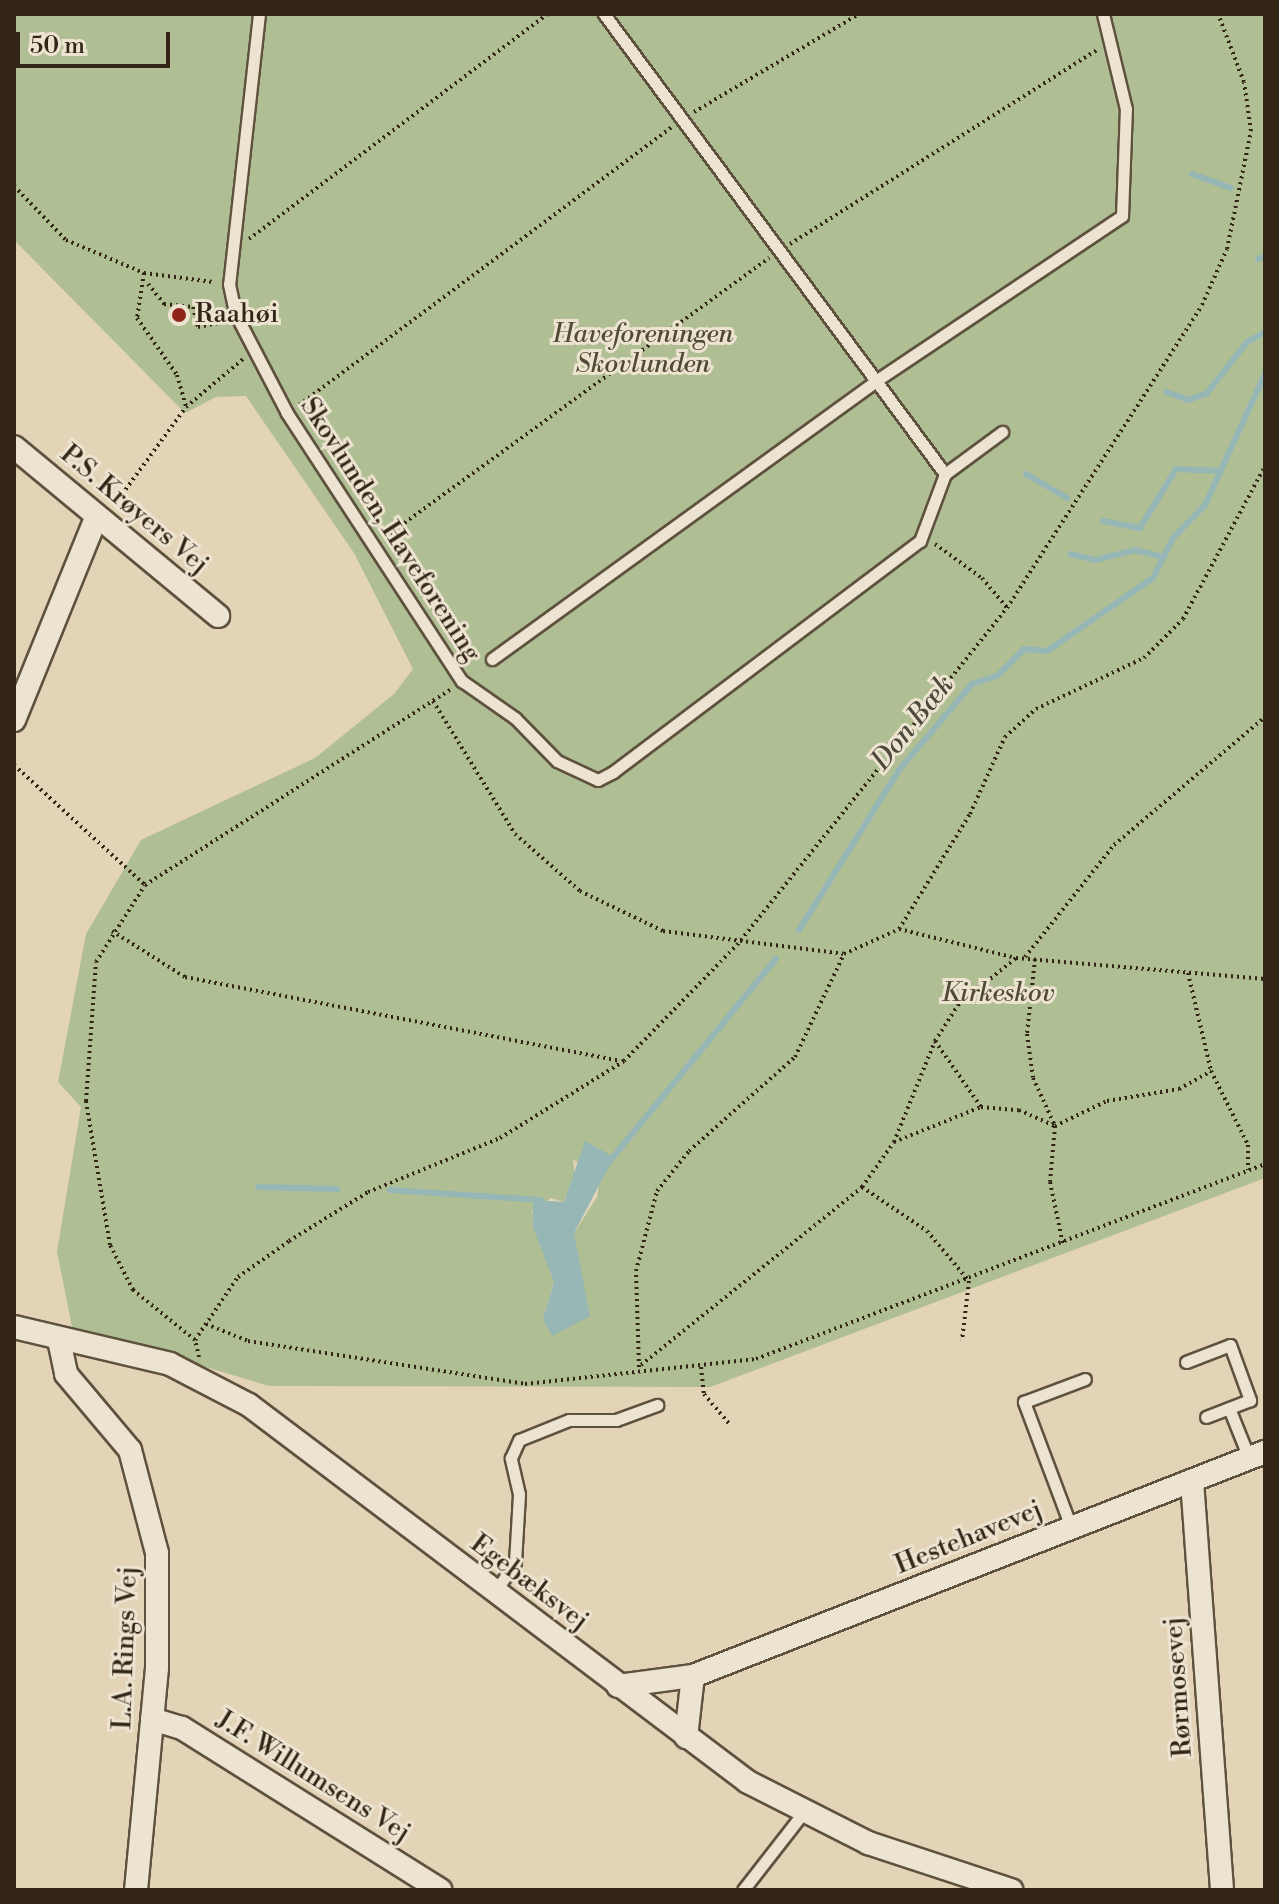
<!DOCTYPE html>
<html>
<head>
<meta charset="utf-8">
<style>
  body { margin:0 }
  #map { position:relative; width:1279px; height:1904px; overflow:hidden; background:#e3d4b8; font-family:"Libre Bodoni",serif }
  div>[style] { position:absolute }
  .green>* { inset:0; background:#afbe93 }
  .water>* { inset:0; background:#96b7b6 }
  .stream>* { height:6px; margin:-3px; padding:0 3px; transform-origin:3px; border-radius:3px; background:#96b7b6 }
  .path>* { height:4px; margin-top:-2px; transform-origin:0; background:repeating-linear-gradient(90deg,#322515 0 2px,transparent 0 6px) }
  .roads { filter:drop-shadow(2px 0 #5e513e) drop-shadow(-2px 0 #5e513e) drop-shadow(0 2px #5e513e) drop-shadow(0 -2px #5e513e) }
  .lane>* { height:11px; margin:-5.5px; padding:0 5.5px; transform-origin:5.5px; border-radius:5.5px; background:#ede3d1 }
  .street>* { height:22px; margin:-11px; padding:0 11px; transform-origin:11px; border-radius:11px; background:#ede3d1 }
  .dots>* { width:22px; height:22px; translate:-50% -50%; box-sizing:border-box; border:4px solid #ede3d1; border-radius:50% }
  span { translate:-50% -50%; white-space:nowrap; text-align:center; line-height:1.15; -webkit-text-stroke:6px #ede3d1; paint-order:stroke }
  .poi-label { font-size:26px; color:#322515 }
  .left { translate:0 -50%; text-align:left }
  .park-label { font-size:26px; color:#514b34; font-style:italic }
  .street-label { font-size:26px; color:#322515 }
  .water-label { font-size:28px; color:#4b4a3d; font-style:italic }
  .frame { position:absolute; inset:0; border:16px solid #322515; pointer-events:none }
  .scale { position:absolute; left:16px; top:32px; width:154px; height:36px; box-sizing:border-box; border:4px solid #322515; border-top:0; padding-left:10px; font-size:24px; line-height:28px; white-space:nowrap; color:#322515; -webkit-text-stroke:6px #ede3d1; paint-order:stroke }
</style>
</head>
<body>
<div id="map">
  <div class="green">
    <i style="clip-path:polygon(evenodd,14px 14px,1265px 14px,1265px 1178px,710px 1387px,269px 1386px,72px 1327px,57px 1252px,81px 1107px,58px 1082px,86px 934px,141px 840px,315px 758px,394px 694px,413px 669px,354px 553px,246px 396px,216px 397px,185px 413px,14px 240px,14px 14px,573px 1159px,600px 1179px,597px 1197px,574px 1233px,543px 1319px,554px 1282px,532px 1212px,551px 1198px,563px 1202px,575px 1180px,573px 1159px)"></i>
  </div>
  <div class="water">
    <i style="clip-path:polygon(585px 1141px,614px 1157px,574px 1233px,590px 1316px,552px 1336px,543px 1319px,554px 1282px,533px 1227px,533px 1200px,564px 1202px)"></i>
  </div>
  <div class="stream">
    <i style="left:1192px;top:174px;width:41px;rotate:19.7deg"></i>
    <i style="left:1258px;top:259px;width:8px;rotate:-23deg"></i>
    <i style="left:1166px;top:392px;width:24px;rotate:19deg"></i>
    <i style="left:1189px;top:400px;width:19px;rotate:-21deg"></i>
    <i style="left:1207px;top:393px;width:65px;rotate:-51.9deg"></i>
    <i style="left:1247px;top:342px;width:21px;rotate:-29deg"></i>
    <i style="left:1026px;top:474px;width:48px;rotate:30.3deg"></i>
    <i style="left:1103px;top:521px;width:38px;rotate:11deg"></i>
    <i style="left:1140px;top:528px;width:69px;rotate:-58.6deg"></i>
    <i style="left:1176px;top:469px;width:45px;rotate:2.5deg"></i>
    <i style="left:1070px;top:554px;width:26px;rotate:13deg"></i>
    <i style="left:1095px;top:560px;width:41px;rotate:-14deg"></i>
    <i style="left:1135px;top:550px;width:30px;rotate:14deg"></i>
    <i style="left:799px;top:930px;width:189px;rotate:-58deg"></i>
    <i style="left:899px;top:770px;width:113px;rotate:-49.7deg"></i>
    <i style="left:972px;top:684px;width:26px;rotate:-18deg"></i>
    <i style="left:997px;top:676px;width:38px;rotate:-45deg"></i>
    <i style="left:1024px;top:649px;width:23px;rotate:5deg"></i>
    <i style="left:1047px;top:651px;width:129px;rotate:-34.6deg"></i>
    <i style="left:1153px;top:578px;width:45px;rotate:-63.4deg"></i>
    <i style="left:1173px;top:538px;width:46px;rotate:-45.9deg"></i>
    <i style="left:1205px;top:505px;width:144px;rotate:-65.4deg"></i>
    <i style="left:609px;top:1162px;width:263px;rotate:-50.6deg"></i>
    <i style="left:258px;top:1187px;width:79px;rotate:1.5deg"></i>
    <i style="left:390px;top:1190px;width:151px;rotate:3.8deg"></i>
  </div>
  <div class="path">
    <i style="left:694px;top:112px;width:192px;rotate:-30.7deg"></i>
    <i style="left:14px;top:186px;width:75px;rotate:46.1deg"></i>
    <i style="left:66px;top:240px;width:85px;rotate:22.9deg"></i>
    <i style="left:144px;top:273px;width:70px;rotate:7.4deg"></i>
    <i style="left:249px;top:239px;width:374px;rotate:-37deg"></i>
    <i style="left:790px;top:244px;width:363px;rotate:-32.3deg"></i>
    <i style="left:144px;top:273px;width:46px;rotate:98.8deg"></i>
    <i style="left:137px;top:318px;width:70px;rotate:54.9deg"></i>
    <i style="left:177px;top:375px;width:33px;rotate:74deg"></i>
    <i style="left:148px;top:284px;width:26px;rotate:51deg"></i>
    <i style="left:164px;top:304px;width:29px;rotate:6deg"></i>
    <i style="left:193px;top:307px;width:21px;rotate:76deg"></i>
    <i style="left:198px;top:327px;width:26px;rotate:-11deg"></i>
    <i style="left:299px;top:405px;width:464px;rotate:-36.7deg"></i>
    <i style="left:115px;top:504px;width:120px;rotate:-53.8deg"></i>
    <i style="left:186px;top:407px;width:75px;rotate:-40.1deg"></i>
    <i style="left:385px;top:537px;width:475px;rotate:-36deg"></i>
    <i style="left:935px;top:544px;width:58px;rotate:35.9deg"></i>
    <i style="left:982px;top:578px;width:39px;rotate:50deg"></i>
    <i style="left:433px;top:701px;width:156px;rotate:58.3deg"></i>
    <i style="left:515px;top:834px;width:86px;rotate:41.2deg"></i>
    <i style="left:580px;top:891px;width:92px;rotate:25.7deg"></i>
    <i style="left:663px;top:931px;width:182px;rotate:7.2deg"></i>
    <i style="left:844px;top:954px;width:60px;rotate:-24.4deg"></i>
    <i style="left:899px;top:929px;width:121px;rotate:13.9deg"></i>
    <i style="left:1016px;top:958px;width:250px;rotate:4.8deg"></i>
    <i style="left:14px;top:765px;width:178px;rotate:42.5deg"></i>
    <i style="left:899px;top:929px;width:135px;rotate:-58.3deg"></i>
    <i style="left:970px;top:814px;width:85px;rotate:-65.6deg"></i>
    <i style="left:1005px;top:737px;width:42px;rotate:-42.1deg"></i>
    <i style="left:1036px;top:709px;width:119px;rotate:-25.3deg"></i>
    <i style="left:1144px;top:658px;width:55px;rotate:-45deg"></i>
    <i style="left:1183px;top:619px;width:174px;rotate:-61.8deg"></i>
    <i style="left:112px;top:931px;width:86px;rotate:32.2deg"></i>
    <i style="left:185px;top:977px;width:444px;rotate:10.9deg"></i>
    <i style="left:1025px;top:957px;width:143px;rotate:-51.5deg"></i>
    <i style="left:1114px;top:845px;width:198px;rotate:-40.3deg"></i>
    <i style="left:1035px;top:959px;width:75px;rotate:96.1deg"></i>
    <i style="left:1027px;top:1034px;width:44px;rotate:82.2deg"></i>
    <i style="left:1033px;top:1078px;width:53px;rotate:65.4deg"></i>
    <i style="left:1055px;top:1126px;width:56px;rotate:95.1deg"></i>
    <i style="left:1050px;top:1182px;width:63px;rotate:78.2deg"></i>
    <i style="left:1188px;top:973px;width:101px;rotate:76.8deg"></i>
    <i style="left:1211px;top:1071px;width:83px;rotate:63.4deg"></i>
    <i style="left:1248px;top:1145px;width:25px;rotate:90deg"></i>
    <i style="left:935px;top:1041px;width:80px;rotate:55.1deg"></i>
    <i style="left:894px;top:1142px;width:94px;rotate:-21.9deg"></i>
    <i style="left:981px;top:1107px;width:38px;rotate:5deg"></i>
    <i style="left:1019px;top:1110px;width:39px;rotate:24deg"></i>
    <i style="left:1055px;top:1126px;width:58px;rotate:-25.7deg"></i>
    <i style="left:1107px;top:1101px;width:73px;rotate:-9.5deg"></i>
    <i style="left:1179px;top:1089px;width:37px;rotate:-29deg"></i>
    <i style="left:862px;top:1187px;width:78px;rotate:34.1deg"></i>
    <i style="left:927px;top:1231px;width:65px;rotate:50deg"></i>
    <i style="left:969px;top:1281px;width:60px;rotate:96.7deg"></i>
    <i style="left:206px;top:1324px;width:45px;rotate:22deg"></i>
    <i style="left:248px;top:1341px;width:280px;rotate:8.8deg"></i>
    <i style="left:525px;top:1384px;width:232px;rotate:-6.2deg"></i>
    <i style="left:756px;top:1359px;width:545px;rotate:-20.96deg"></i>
    <i style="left:195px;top:1340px;width:80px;rotate:-141.1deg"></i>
    <i style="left:133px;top:1290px;width:51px;rotate:-117.1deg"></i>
    <i style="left:110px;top:1245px;width:146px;rotate:-99.5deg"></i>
    <i style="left:86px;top:1101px;width:139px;rotate:-85.9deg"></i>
    <i style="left:96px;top:962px;width:91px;rotate:-57.5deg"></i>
    <i style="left:145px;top:885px;width:363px;rotate:-32.6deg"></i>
    <i style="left:199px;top:1357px;width:17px;rotate:-103deg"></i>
    <i style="left:195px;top:1340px;width:76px;rotate:-55.7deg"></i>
    <i style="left:238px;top:1277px;width:62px;rotate:-35.2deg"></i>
    <i style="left:289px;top:1241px;width:93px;rotate:-31.8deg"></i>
    <i style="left:368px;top:1192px;width:143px;rotate:-22.2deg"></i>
    <i style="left:500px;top:1138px;width:146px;rotate:-31.8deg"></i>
    <i style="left:624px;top:1061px;width:162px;rotate:-45.8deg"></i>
    <i style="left:737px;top:945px;width:432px;rotate:-51.3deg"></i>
    <i style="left:1007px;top:608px;width:360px;rotate:-57.2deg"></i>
    <i style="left:1202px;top:305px;width:61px;rotate:-65.9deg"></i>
    <i style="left:1227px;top:249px;width:120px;rotate:-78.5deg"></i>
    <i style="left:1251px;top:131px;width:49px;rotate:-98.1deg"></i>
    <i style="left:1244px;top:82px;width:73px;rotate:-110.9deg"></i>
    <i style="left:641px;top:1365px;width:284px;rotate:-38.8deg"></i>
    <i style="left:862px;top:1187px;width:55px;rotate:-54.6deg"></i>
    <i style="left:894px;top:1142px;width:109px;rotate:-67.9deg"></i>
    <i style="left:935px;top:1041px;width:43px;rotate:-57.4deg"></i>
    <i style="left:958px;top:1005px;width:75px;rotate:-39deg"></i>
    <i style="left:639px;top:1367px;width:96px;rotate:-91.8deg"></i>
    <i style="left:636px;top:1271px;width:83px;rotate:-75.3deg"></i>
    <i style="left:657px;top:1191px;width:51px;rotate:-51.3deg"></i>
    <i style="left:689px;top:1151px;width:142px;rotate:-41.6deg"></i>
    <i style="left:795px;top:1057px;width:114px;rotate:-64.6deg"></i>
    <i style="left:701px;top:1367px;width:27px;rotate:84deg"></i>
    <i style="left:704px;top:1394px;width:42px;rotate:49.8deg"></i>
  </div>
  <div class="roads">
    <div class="lane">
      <i style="left:259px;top:14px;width:272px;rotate:96.3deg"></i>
      <i style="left:229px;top:284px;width:30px;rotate:78deg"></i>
      <i style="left:235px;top:313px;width:113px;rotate:62.5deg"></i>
      <i style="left:287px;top:413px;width:320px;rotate:56.9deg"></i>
      <i style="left:462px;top:681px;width:65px;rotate:34.9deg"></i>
      <i style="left:515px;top:718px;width:60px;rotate:45.7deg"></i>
      <i style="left:557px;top:761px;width:45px;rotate:24.9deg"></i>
      <i style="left:598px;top:780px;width:17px;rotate:-28deg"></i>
      <i style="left:613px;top:772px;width:384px;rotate:-37deg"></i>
      <i style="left:920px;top:541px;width:72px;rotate:-69.5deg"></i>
      <i style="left:604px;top:14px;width:573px;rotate:53.45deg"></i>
      <i style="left:945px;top:474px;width:71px;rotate:-36.4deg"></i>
      <i style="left:492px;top:659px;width:472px;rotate:-35.9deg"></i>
      <i style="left:874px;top:382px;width:298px;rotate:-33.8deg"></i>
      <i style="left:1122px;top:216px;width:107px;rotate:-87.9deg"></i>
      <i style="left:1126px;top:109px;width:98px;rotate:-103.6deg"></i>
      <i style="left:1186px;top:1362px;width:47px;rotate:-21.1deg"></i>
      <i style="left:1230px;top:1345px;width:59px;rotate:70deg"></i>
      <i style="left:1250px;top:1400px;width:47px;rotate:158.9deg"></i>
      <i style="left:1229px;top:1408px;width:54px;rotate:68.2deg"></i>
      <i style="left:1071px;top:1527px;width:134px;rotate:-110.6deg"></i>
      <i style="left:1024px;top:1402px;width:65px;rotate:-20.7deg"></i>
      <i style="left:495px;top:1592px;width:36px;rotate:-56deg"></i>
      <i style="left:515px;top:1562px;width:68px;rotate:-86.6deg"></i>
      <i style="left:519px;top:1494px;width:37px;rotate:-103deg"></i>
      <i style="left:511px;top:1458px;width:20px;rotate:-66deg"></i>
      <i style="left:519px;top:1440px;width:54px;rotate:-21.8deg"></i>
      <i style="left:569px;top:1420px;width:47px"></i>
      <i style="left:616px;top:1420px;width:44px;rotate:-20.1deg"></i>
      <i style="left:743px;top:1890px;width:98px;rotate:-52.1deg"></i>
    </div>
    <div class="street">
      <i style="left:14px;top:447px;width:265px;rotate:39.6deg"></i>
      <i style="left:14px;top:720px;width:220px;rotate:-67.9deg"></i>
      <i style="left:14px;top:1327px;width:160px;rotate:13.3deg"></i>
      <i style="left:170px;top:1364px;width:89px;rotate:27.4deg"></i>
      <i style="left:249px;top:1405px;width:625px;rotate:37.07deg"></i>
      <i style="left:748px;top:1782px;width:135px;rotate:26.9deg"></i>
      <i style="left:868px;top:1843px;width:151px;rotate:18.2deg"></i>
      <i style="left:59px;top:1340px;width:35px;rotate:78deg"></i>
      <i style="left:66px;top:1374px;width:99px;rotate:49.9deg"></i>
      <i style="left:130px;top:1450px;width:106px;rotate:75.3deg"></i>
      <i style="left:157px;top:1553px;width:115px;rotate:90deg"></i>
      <i style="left:157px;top:1668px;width:223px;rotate:95.4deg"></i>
      <i style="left:1192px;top:1481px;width:410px;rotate:85.8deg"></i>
      <i style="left:618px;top:1686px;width:76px;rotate:-7.6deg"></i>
      <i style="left:693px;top:1676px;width:614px;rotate:-21.39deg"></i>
      <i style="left:152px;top:1719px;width:31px;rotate:17deg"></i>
      <i style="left:182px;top:1728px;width:305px;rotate:32.1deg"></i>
      <i style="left:686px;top:1737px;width:61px;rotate:-83.5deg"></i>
    </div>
  </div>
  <div class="dots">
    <i style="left:179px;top:315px;background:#8f2418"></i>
  </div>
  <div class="poi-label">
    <span class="left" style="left:195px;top:315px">Raahøi</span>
  </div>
  <div class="park-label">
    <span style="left:643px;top:350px">Haveforeningen<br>Skovlunden</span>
    <span style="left:998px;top:994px">Kirkeskov</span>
  </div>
  <div class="street-label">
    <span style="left:134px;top:510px;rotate:40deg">P.S. Krøyers Vej</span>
    <span style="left:390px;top:530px;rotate:57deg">Skovlunden, Haveforening</span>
    <span style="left:969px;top:1538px;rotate:-22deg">Hestehavevej</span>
    <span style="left:529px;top:1583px;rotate:37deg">Egebæksvej</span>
    <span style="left:126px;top:1648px;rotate:-88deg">L.A. Rings Vej</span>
    <span style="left:1179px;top:1687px;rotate:-94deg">Rørmosevej</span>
    <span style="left:313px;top:1777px;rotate:32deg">J.F. Willumsens Vej</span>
  </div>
  <div class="water-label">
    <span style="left:913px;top:723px;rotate:-51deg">Don Bæk</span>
  </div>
  <div class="frame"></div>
  <div class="scale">50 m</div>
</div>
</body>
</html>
